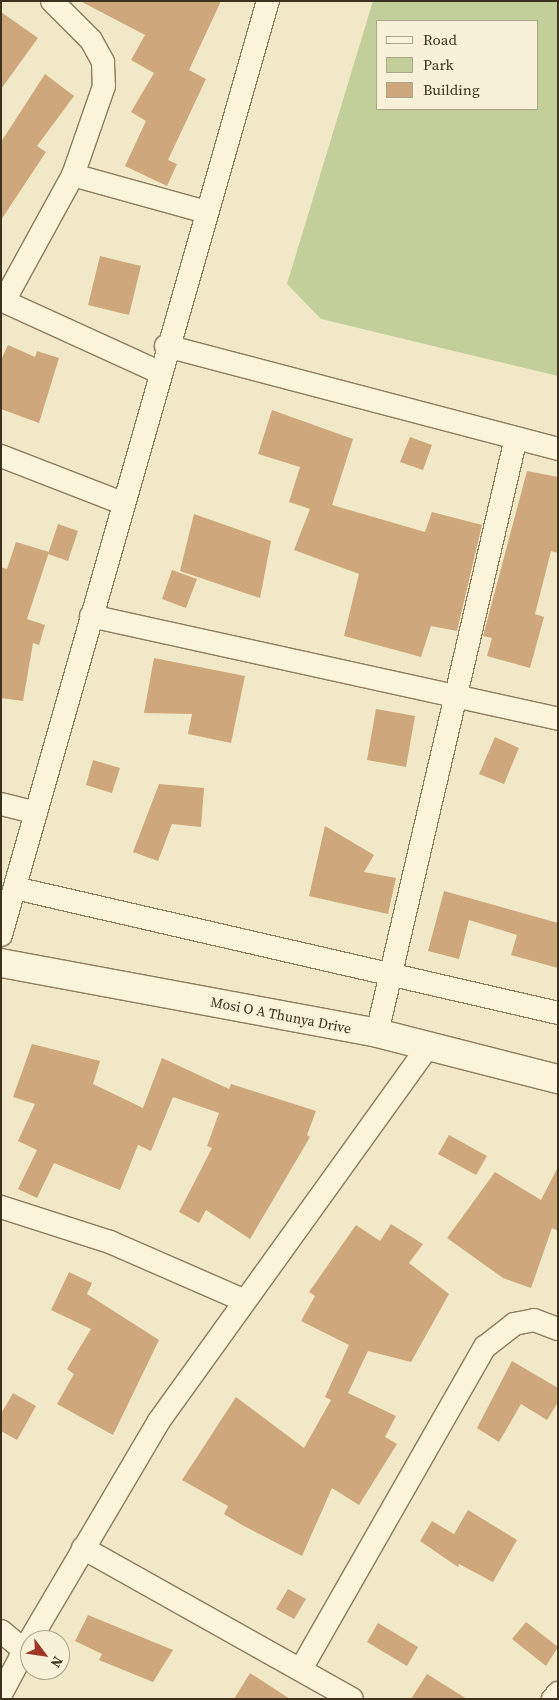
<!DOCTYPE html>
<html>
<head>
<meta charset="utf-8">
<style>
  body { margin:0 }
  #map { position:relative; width:559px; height:1700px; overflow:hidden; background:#f0e8c7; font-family:"Source Serif 4",serif }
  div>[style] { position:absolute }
  .green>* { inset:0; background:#c3cf9a }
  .building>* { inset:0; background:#cfa77c }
  .roads { filter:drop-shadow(1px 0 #8d7b5c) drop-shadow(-1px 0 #8d7b5c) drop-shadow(0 1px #8d7b5c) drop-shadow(0 -1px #8d7b5c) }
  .minor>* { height:22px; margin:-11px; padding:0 11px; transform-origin:11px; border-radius:11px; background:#faf4db }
  .tertiary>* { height:28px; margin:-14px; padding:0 14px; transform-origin:14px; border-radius:14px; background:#faf4db }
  span { translate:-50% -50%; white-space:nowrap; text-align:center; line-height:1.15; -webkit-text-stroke:4.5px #f7f1d7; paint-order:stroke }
  .street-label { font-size:14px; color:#3d3120 }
  .frame { position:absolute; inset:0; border:2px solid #3d3120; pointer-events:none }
  .legend { position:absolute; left:376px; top:20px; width:162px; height:90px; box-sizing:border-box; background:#f7f1d7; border:1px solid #ada48e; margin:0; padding:6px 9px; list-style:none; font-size:15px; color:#3d3120 }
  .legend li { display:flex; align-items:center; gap:10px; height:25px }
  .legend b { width:25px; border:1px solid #ada48e }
  .north { position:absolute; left:20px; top:1630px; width:50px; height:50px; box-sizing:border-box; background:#f7f1d7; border:1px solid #ada48e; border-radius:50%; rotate:121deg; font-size:14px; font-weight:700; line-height:20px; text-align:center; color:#3d3120 }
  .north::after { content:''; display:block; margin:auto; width:18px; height:22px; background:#9e3529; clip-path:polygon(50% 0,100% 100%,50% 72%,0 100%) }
</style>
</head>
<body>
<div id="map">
  <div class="green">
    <i style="clip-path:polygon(evenodd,373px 1px,558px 1px,558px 376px,321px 319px,287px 284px,373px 1px,378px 21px,538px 21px,538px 109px,378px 109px,378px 21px)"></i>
  </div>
  <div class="building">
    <i style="clip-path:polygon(80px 1px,221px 1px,189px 70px,206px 79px,168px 160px,177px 164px,167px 186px,125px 166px,146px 121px,131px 112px,154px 73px,131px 60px,145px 35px)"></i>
    <i style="clip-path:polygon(1px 12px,38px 38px,1px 89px)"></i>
    <i style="clip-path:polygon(45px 74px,74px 96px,37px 146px,46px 152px,1px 220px,1px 142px)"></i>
    <i style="clip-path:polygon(100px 256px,141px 266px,129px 315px,88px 305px)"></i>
    <i style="clip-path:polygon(8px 345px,35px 357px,37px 351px,59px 358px,39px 423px,1px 409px,1px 360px)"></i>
    <i style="clip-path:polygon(272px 410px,353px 439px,332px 505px,425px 532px,432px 512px,482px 525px,457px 631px,431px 626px,421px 657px,344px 636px,359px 574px,294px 550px,310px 509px,289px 502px,300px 467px,258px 454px)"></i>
    <i style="clip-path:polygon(410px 437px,432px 445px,423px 470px,400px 462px)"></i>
    <i style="clip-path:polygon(527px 471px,558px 477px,558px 553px,551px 551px,535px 614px,544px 617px,530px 668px,487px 656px,492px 638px,483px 636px)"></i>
    <i style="clip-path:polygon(194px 514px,271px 541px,260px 598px,180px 571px)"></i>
    <i style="clip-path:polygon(58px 524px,78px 531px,68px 561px,48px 554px)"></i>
    <i style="clip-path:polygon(16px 542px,49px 552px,27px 619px,45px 625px,39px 645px,33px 643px,23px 701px,1px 698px,1px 567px,7px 569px)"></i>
    <i style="clip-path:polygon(172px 570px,197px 579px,186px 608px,162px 599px)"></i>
    <i style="clip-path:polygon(154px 658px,245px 676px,231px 743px,188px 734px,192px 714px,144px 713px)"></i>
    <i style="clip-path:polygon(376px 709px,415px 716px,406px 767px,367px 760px)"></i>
    <i style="clip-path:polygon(495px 737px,519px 748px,504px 784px,479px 774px)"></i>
    <i style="clip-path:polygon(93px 760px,120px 768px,112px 793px,86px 785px)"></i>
    <i style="clip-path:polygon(159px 784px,204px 788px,201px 827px,172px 824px,158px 861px,133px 852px)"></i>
    <i style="clip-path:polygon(325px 826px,374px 855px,364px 872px,396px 878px,388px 914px,309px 896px)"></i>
    <i style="clip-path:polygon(444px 891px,558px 923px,558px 968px,511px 955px,517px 935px,469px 920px,459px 959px,428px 951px)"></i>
    <i style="clip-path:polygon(32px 1044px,100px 1061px,93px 1084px,143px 1108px,162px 1058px,229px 1089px,231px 1084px,316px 1111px,307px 1135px,310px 1137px,250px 1239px,206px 1210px,199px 1223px,179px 1212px,212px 1148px,207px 1146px,219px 1113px,173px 1097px,151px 1151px,138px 1145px,120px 1190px,54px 1163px,37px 1198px,18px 1189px,37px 1150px,18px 1141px,35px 1104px,13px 1097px)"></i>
    <i style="clip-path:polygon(449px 1135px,487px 1156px,476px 1175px,438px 1154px)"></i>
    <i style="clip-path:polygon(558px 1167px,558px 1231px,552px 1228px,531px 1288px,503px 1278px,447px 1238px,495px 1172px,541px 1200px)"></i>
    <i style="clip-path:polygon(391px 1224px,423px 1244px,409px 1263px,449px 1294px,411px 1362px,368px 1351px,348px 1393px,396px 1416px,385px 1437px,397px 1444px,359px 1505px,332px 1488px,302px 1556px,242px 1525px,224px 1514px,228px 1506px,182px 1480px,236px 1397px,304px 1448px,331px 1400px,325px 1397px,349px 1345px,301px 1321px,315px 1296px,309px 1292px,356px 1225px,380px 1241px)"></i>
    <i style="clip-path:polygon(69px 1272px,92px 1283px,87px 1294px,159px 1340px,113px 1435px,57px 1404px,74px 1374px,67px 1369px,91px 1329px,51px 1310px)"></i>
    <i style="clip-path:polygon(512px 1361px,558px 1388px,558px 1402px,547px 1420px,521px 1404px,499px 1442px,477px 1428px)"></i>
    <i style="clip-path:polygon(13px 1393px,36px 1406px,17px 1440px,1px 1431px,1px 1414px)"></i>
    <i style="clip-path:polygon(468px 1510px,517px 1540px,493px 1582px,459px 1564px,458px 1567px,420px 1541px,432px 1521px,454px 1534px)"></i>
    <i style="clip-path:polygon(288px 1589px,306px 1599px,294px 1619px,276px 1609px)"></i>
    <i style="clip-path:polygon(88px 1615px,173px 1650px,153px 1682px,99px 1660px,102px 1654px,75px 1641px)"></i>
    <i style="clip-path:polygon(526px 1622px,558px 1647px,546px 1666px,512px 1639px)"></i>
    <i style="clip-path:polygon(378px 1623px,418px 1647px,407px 1666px,367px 1642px)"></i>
    <i style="clip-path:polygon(250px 1673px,290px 1699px,234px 1699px)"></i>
    <i style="clip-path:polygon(427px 1674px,467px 1699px,411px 1699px)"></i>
  </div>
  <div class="roads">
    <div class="minor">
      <i style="left:52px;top:1px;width:55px;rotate:45deg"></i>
      <i style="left:91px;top:40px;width:25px;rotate:61deg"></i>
      <i style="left:103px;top:62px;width:24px;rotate:88deg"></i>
      <i style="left:104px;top:86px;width:94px;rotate:109.2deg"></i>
      <i style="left:73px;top:175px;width:138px;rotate:15.5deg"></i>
      <i style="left:1px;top:300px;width:174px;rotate:24.5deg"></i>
      <i style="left:4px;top:301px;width:144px;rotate:-61.3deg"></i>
      <i style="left:166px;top:346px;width:405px;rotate:14.7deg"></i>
      <i style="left:1px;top:456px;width:130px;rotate:21.2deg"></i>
      <i style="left:91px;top:616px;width:478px;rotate:12.4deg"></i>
      <i style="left:1px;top:804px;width:36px;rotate:14deg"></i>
      <i style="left:15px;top:888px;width:557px;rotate:12.96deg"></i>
      <i style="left:1px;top:935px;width:971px;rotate:-74.05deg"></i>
      <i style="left:377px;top:1033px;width:611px;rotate:-76.85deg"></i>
      <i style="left:1px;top:1207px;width:114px;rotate:17.8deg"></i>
      <i style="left:110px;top:1242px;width:145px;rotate:23.6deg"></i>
      <i style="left:83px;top:1548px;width:308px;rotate:29.3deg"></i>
      <i style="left:1px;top:1631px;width:30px;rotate:40deg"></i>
      <i style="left:30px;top:1640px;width:254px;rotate:-59.5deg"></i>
      <i style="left:159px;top:1421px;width:463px;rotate:-54.3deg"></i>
      <i style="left:301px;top:1669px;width:371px;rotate:-60.3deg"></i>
      <i style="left:485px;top:1347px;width:37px;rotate:-38deg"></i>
      <i style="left:514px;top:1324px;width:20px;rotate:-11deg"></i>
      <i style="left:534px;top:1320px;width:26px;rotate:21deg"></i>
      <i style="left:1px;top:1694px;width:61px;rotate:-61.8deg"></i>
      <i style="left:553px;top:1699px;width:8px;rotate:-50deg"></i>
    </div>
    <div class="tertiary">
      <i style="left:1px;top:963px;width:382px;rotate:10.5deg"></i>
      <i style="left:377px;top:1033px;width:187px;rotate:14.3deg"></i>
    </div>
  </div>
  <div class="street-label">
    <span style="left:281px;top:1015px;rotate:11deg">Mosi O A Thunya Drive</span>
  </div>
  <div class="frame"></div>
  <ul class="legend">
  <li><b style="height:6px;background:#faf4db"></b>Road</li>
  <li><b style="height:14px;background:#c3cf9a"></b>Park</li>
  <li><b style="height:14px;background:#cfa77c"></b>Building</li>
  </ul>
  <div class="north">N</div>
</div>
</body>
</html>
